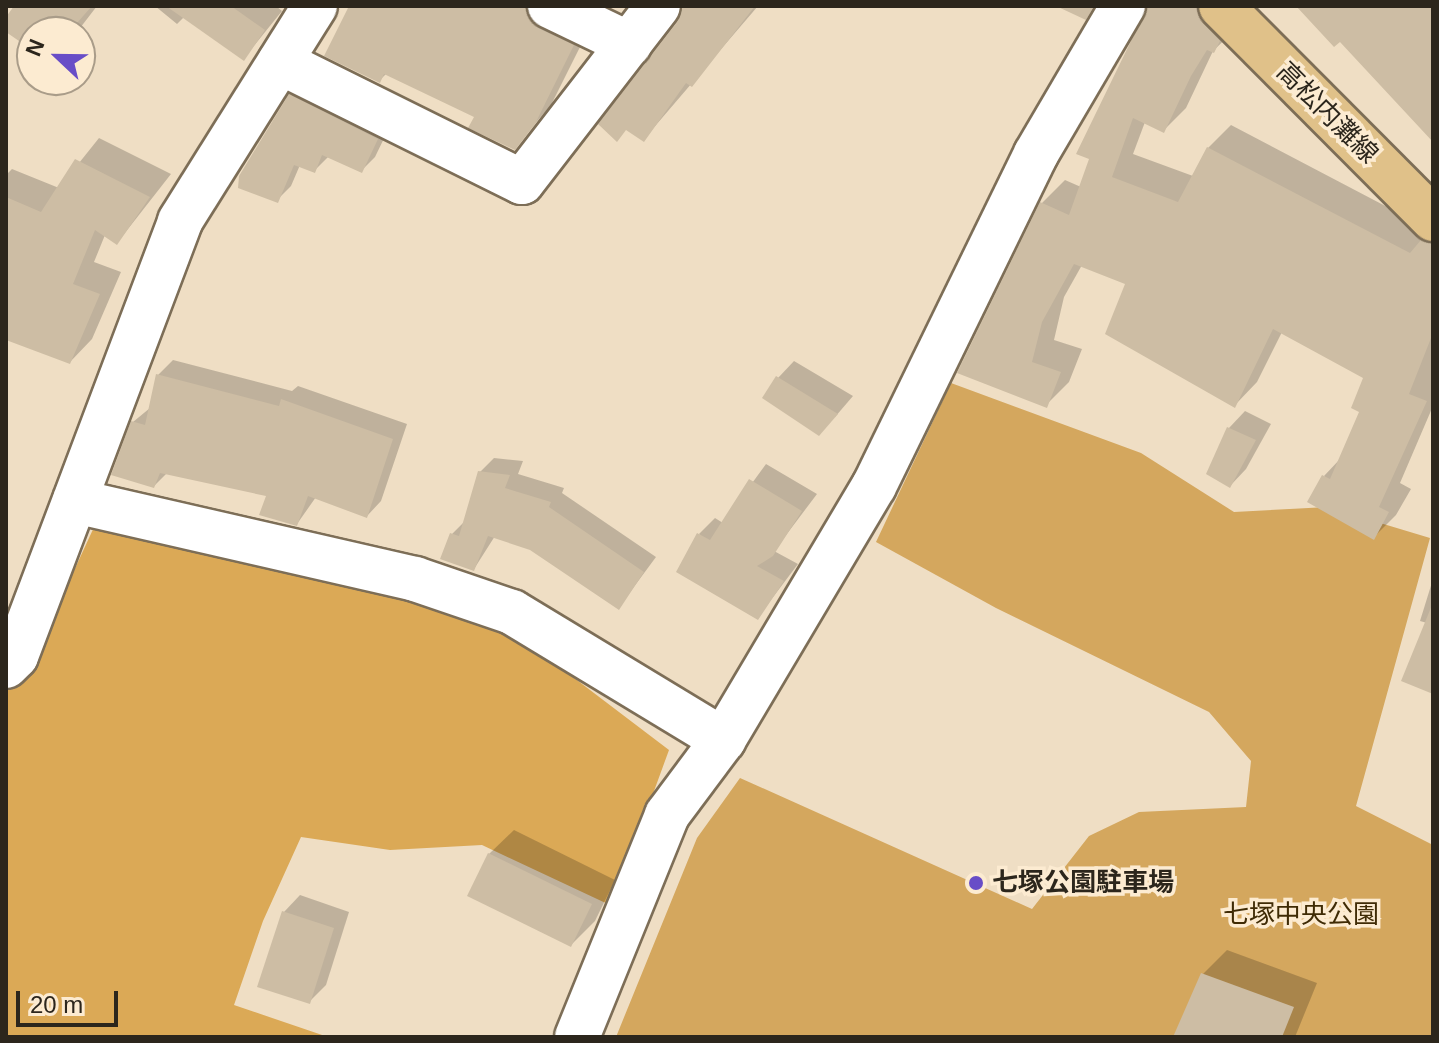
<!DOCTYPE html>
<html>
<head>
<meta charset="utf-8">
<style>
  body { margin:0 }
  #map { position:relative; width:1439px; height:1043px; overflow:hidden; background:#efdec4; font-family:Arial,"Noto Sans JP",sans-serif }
  div>[style] { position:absolute }
  .green>* { inset:0; background:#d4a75e }
  .forest>* { inset:0; background:#dba956 }
  .shadow>* { inset:0; background:#0003 }
  .building>* { inset:0; background:#cdbda4 }
  .roads { filter:drop-shadow(2px 0 #7d6e57) drop-shadow(-2px 0 #7d6e57) drop-shadow(0 2px #7d6e57) drop-shadow(0 -2px #7d6e57) }
  .minor>* { height:44px; margin:-22px; padding:0 22px; transform-origin:22px; border-radius:22px; background:#fff }
  .major>* { height:44px; margin:-22px; padding:0 22px; transform-origin:22px; border-radius:22px; background:#e0c189 }
  .dots>* { width:22px; height:22px; translate:-50% -50%; box-sizing:border-box; border:4px solid #fcebd1; border-radius:50% }
  span { translate:-50% -50%; white-space:nowrap; text-align:center; line-height:1.15; -webkit-text-stroke:7px #fcebd1; paint-order:stroke }
  .street-label { font-size:26px; color:#2c261c }
  .poi-label { font-size:26px; color:#2c261c; font-weight:700 }
  .left { translate:0 -50%; text-align:left }
  .park-label { font-size:26px; color:#3f2b05 }
  .frame { position:absolute; inset:0; border:8px solid #2c261c; pointer-events:none }
  .north { position:absolute; left:16px; top:16px; width:80px; height:80px; box-sizing:border-box; background:#fcebd1; border:2px solid #a99c89; border-radius:50%; rotate:292deg; font-size:22px; font-weight:700; line-height:32px; text-align:center; color:#2c261c }
  .north::after { content:''; display:block; margin:auto; width:28px; height:36px; background:#684dc7; clip-path:polygon(50% 0,100% 100%,50% 72%,0 100%) }
  .scale { position:absolute; left:16px; top:991px; width:102px; height:36px; box-sizing:border-box; border:4px solid #2c261c; border-top:0; padding-left:10px; font-size:24px; line-height:28px; white-space:nowrap; color:#2c261c; -webkit-text-stroke:6px #fcebd1; paint-order:stroke }
</style>
</head>
<body>
<div id="map">
  <div class="green">
    <i style="clip-path:polygon(951px 383px,1141px 453px,1234px 512px,1327px 507px,1430px 538px,1356px 806px,1433px 845px,1433px 1037px,616px 1037px,697px 838px,740px 778px,1032px 909px,1089px 836px,1139px 812px,1246px 807px,1251px 761px,1209px 712px,996px 608px,876px 542px)"></i>
  </div>
  <div class="forest">
    <i style="clip-path:polygon(95px 525px,495px 618px,669px 750px,612px 906px,482px 845px,390px 850px,301px 837px,263px 921px,234px 1005px,328px 1037px,6px 1037px,6px 678px,42px 640px)"></i>
  </div>
  <div class="shadow">
    <i style="clip-path:polygon(15px 6px,97px 6px,77px 32px,32px 32px,32px 48px,6px 27px)"></i>
    <i style="clip-path:polygon(155px 6px,276px 6px,282px 11px,244px 58px,184px 17px,177px 24px)"></i>
    <i style="clip-path:polygon(356px 6px,546px 6px,589px 29px,551px 105px,514px 148px,476px 116px,387px 73px,379px 81px)"></i>
    <i style="clip-path:polygon(682px 6px,758px 6px,644px 139px,680px 22px)"></i>
    <i style="clip-path:polygon(1150px 6px,1234px 6px,1237px 28px,1213px 51px,1186px 108px,1163px 131px,1145px 122px,1133px 154px,1193px 176px,1208px 148px,1231px 125px,1433px 231px,1433px 406px,1400px 483px,1411px 489px,1396px 515px,1374px 537px,1324px 476px,1341px 458px,1361px 411px,1365px 377px,1282px 332px,1257px 382px,1235px 405px,1127px 283px,1082px 265px,1064px 297px,1054px 340px,1082px 349px,1069px 382px,1046px 405px,960px 372px,1042px 203px,1065px 180px,1081px 187px,1091px 158px,1078px 153px)"></i>
    <i style="clip-path:polygon(305px 82px,391px 124px,375px 157px,361px 171px,329px 156px,314px 171px,300px 165px,291px 186px,277px 200px,291px 96px)"></i>
    <i style="clip-path:polygon(99px 138px,171px 174px,117px 243px,105px 235px,94px 262px,121px 272px,92px 339px,70px 362px,6px 338px,6px 175px,12px 169px,59px 188px)"></i>
    <i style="clip-path:polygon(173px 360px,292px 391px,298px 386px,407px 424px,381px 501px,367px 516px,316px 497px,297px 524px,268px 495px,167px 473px,154px 486px,133px 422px,150px 408px,158px 375px)"></i>
    <i style="clip-path:polygon(794px 361px,853px 396px,835px 417px,778px 378px)"></i>
    <i style="clip-path:polygon(1245px 411px,1271px 424px,1246px 469px,1230px 486px,1209px 474px,1229px 428px)"></i>
    <i style="clip-path:polygon(494px 458px,523px 461px,518px 474px,564px 488px,562px 493px,656px 557px,619px 607px,531px 548px,495px 536px,474px 569px,452px 534px,465px 521px,480px 472px)"></i>
    <i style="clip-path:polygon(766px 464px,817px 494px,774px 551px,798px 564px,758px 617px,699px 534px,715px 518px,723px 523px)"></i>
    <i style="clip-path:polygon(1433px 579px,1433px 692px,1427px 623px,1420px 621px)"></i>
    <i style="clip-path:polygon(514px 830px,615px 880px,595px 921px,571px 945px,489px 854px)"></i>
    <i style="clip-path:polygon(300px 895px,349px 912px,326px 985px,309px 1002px,284px 912px)"></i>
    <i style="clip-path:polygon(1227px 950px,1317px 983px,1295px 1037px,1175px 1037px,1203px 974px)"></i>
  </div>
  <div class="building">
    <i style="clip-path:polygon(14px 6px,92px 6px,69px 32px,32px 32px,32px 50px,6px 32px,6px 17px)"></i>
    <i style="clip-path:polygon(166px 6px,231px 6px,265px 30px,244px 61px)"></i>
    <i style="clip-path:polygon(349px 6px,525px 6px,538px 28px,574px 45px,535px 124px,515px 150px,468px 128px,474px 117px,384px 74px,380px 83px,324px 56px)"></i>
    <i style="clip-path:polygon(682px 6px,755px 6px,692px 87px,686px 83px,644px 142px,626px 130px,617px 142px,598px 124px,678px 21px)"></i>
    <i style="clip-path:polygon(1056px 6px,1094px 6px,1086px 20px)"></i>
    <i style="clip-path:polygon(1148px 6px,1197px 6px,1203px 23px,1220px 41px,1214px 53px,1207px 50px,1191px 76px,1164px 133px,1133px 118px,1112px 177px,1178px 202px,1207px 147px,1410px 253px,1421px 240px,1433px 243px,1433px 333px,1409px 394px,1427px 401px,1379px 507px,1389px 512px,1374px 540px,1307px 502px,1322px 475px,1330px 479px,1359px 412px,1351px 408px,1363px 378px,1273px 329px,1235px 408px,1105px 334px,1125px 284px,1074px 264px,1042px 322px,1032px 362px,1061px 372px,1047px 408px,957px 373px,1040px 202px,1069px 215px,1089px 159px,1076px 154px)"></i>
    <i style="clip-path:polygon(1296px 6px,1433px 6px,1433px 142px,1340px 42px,1334px 47px)"></i>
    <i style="clip-path:polygon(289px 94px,378px 139px,362px 173px,322px 155px,315px 173px,294px 165px,278px 203px,238px 188px,239px 176px)"></i>
    <i style="clip-path:polygon(75px 159px,150px 197px,117px 245px,95px 230px,73px 284px,100px 294px,70px 364px,6px 340px,6px 197px,41px 212px)"></i>
    <i style="clip-path:polygon(156px 374px,279px 406px,281px 399px,393px 439px,367px 518px,308px 496px,297px 526px,259px 515px,266px 496px,160px 473px,154px 488px,111px 475px,131px 421px,145px 425px)"></i>
    <i style="clip-path:polygon(776px 376px,838px 414px,819px 436px,762px 398px)"></i>
    <i style="clip-path:polygon(1227px 427px,1256px 440px,1230px 488px,1206px 474px)"></i>
    <i style="clip-path:polygon(478px 471px,510px 475px,505px 488px,551px 502px,549px 507px,644px 572px,619px 610px,530px 550px,488px 536px,474px 571px,440px 559px,450px 533px,459px 536px)"></i>
    <i style="clip-path:polygon(749px 479px,802px 511px,773px 556px,757px 566px,784px 581px,758px 620px,676px 572px,697px 533px,710px 540px)"></i>
    <i style="clip-path:polygon(1432px 605px,1433px 605px,1433px 694px,1401px 681px)"></i>
    <i style="clip-path:polygon(488px 853px,592px 904px,571px 947px,467px 896px)"></i>
    <i style="clip-path:polygon(282px 911px,334px 928px,310px 1004px,257px 987px)"></i>
    <i style="clip-path:polygon(1201px 973px,1294px 1007px,1282px 1037px,1173px 1037px)"></i>
  </div>
  <div class="roads">
    <div class="minor">
      <i style="left:550px;top:6px;width:88px;rotate:25.7deg"></i>
      <i style="left:280px;top:62px;width:270px;rotate:26.4deg"></i>
      <i style="left:522px;top:182px;width:222px;rotate:-52.3deg"></i>
      <i style="left:75px;top:501px;width:349px;rotate:12.9deg"></i>
      <i style="left:415px;top:579px;width:102px;rotate:18.8deg"></i>
      <i style="left:512px;top:612px;width:247px;rotate:31.2deg"></i>
      <i style="left:6px;top:666px;width:14px;rotate:-45deg"></i>
      <i style="left:16px;top:656px;width:465px;rotate:-69.3deg"></i>
      <i style="left:180px;top:221px;width:254px;rotate:-57.9deg"></i>
      <i style="left:577px;top:1037px;width:240px;rotate:-67.9deg"></i>
      <i style="left:667px;top:815px;width:94px;rotate:-53.3deg"></i>
      <i style="left:723px;top:740px;width:295px;rotate:-59.3deg"></i>
      <i style="left:874px;top:486px;width:369px;rotate:-64deg"></i>
      <i style="left:1036px;top:154px;width:172px;rotate:-59.6deg"></i>
    </div>
    <div class="major">
      <i style="left:1221px;top:6px;width:301px;rotate:45.1deg"></i>
    </div>
  </div>
  <div class="dots">
    <i style="left:976px;top:883px;background:#684dc7"></i>
  </div>
  <div class="street-label">
    <span style="left:1327px;top:113px;rotate:45deg">高松内灘線</span>
  </div>
  <div class="poi-label">
    <span class="left" style="left:992px;top:883px">七塚公園駐車場</span>
  </div>
  <div class="park-label">
    <span style="left:1301px;top:915px">七塚中央公園</span>
  </div>
  <div class="frame"></div>
  <div class="north">N</div>
  <div class="scale">20 m</div>
</div>
</body>
</html>
